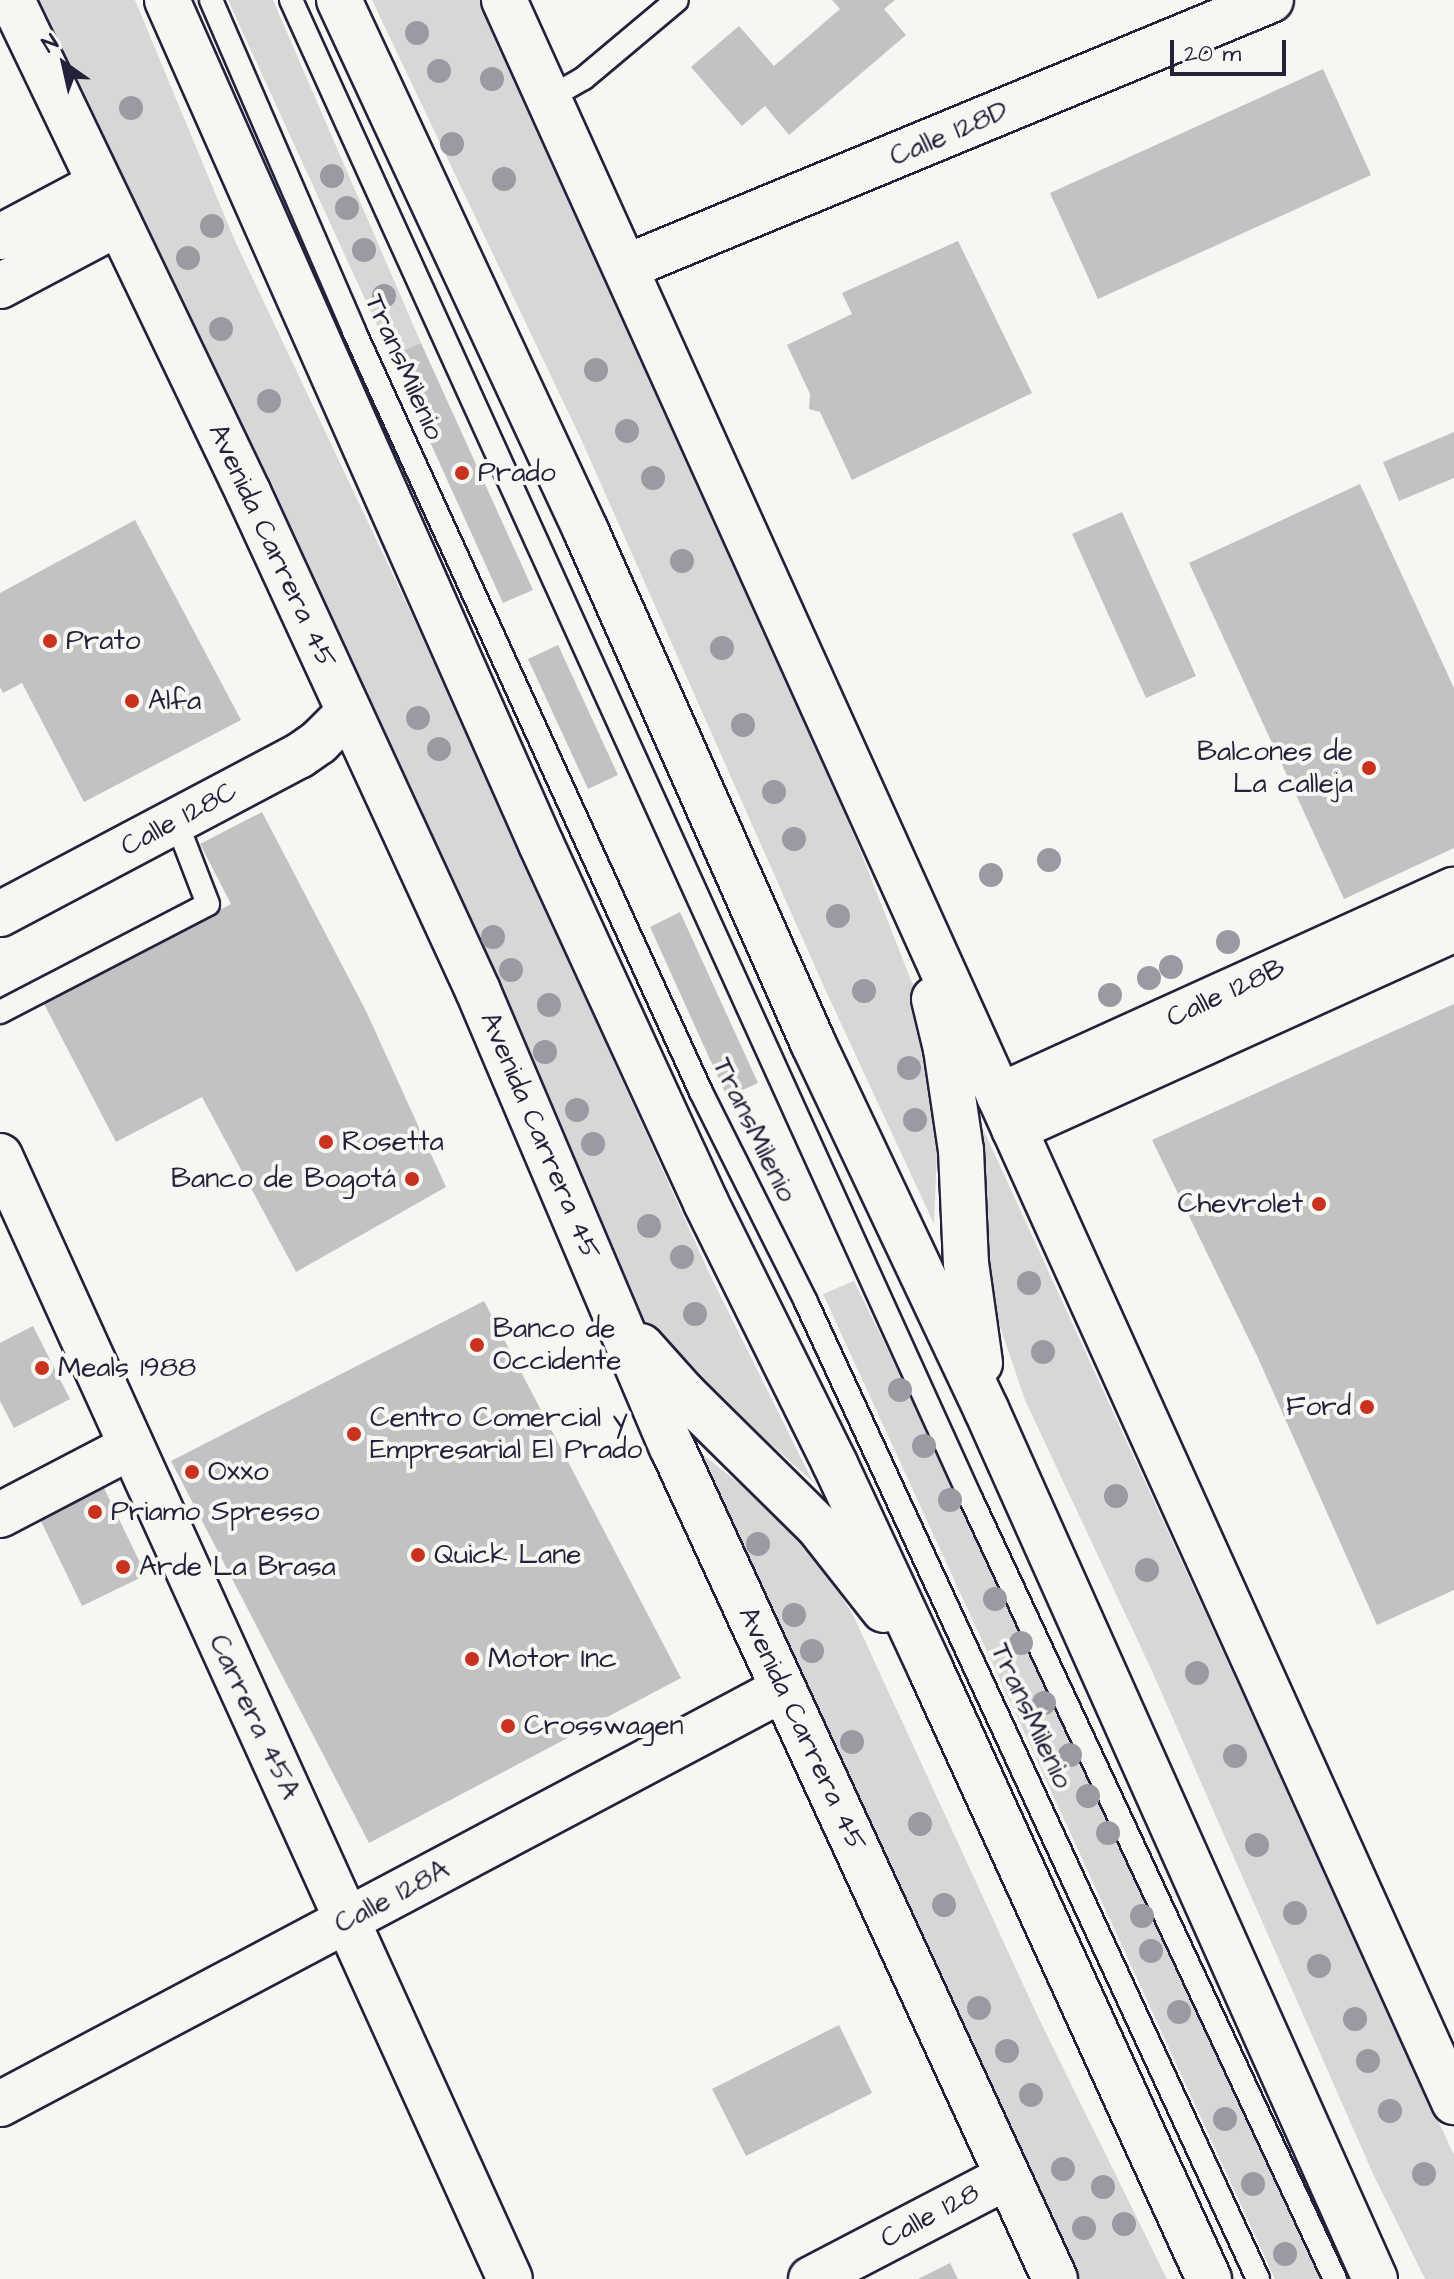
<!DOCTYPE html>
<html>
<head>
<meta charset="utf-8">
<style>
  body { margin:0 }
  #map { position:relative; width:1454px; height:2279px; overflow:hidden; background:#f6f6f2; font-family:"Architects Daughter",sans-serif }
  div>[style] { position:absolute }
  .green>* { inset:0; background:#d7d7d7 }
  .building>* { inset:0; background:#c2c2c4 }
  .roads { filter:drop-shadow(2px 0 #22223b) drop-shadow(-2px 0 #22223b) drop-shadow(0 2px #22223b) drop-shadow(0 -2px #22223b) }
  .service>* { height:22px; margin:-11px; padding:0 11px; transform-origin:11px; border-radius:11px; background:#f6f6f2 }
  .minor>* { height:44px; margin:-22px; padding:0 22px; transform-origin:22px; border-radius:22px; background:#f6f6f2 }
  .secondary>* { height:44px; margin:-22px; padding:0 22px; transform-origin:22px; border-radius:22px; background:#f6f6f2 }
  .trunk>* { height:44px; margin:-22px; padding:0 22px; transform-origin:22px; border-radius:22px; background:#f6f6f2 }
  .trees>* { width:24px; height:24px; margin:-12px; border-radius:50%; background:#9a9aa3 }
  .dots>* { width:22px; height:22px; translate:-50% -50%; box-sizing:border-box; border:4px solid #f6f6f2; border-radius:50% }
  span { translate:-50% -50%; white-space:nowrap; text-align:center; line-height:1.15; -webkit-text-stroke:8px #f6f6f2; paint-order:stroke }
  .street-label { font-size:28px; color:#22223b }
  .poi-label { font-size:28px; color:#22223b }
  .left { translate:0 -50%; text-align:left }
  .right { translate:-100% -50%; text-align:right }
  .north { position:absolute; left:24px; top:24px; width:80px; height:80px; -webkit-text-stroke:6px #f6f6f2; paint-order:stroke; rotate:326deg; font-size:22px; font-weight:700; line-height:32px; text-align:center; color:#22223b }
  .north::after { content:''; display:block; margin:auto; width:28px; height:36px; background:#22223b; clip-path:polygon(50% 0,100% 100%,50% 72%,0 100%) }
  .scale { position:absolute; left:1170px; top:40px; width:116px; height:36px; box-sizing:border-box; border:4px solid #22223b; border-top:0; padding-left:10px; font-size:24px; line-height:28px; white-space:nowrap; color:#22223b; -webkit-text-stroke:6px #f6f6f2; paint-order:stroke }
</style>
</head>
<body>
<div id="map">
  <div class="green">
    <i style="clip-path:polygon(36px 0,135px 0,235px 241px,420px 632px,710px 1275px,813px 1482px,645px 1331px)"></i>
    <i style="clip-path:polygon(228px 0,273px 0,421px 343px,391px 356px)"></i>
    <i style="clip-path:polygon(372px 0,480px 0,686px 446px,856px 840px,916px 993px,932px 1067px,937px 1151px,934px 1224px,825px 989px,581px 439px)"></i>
    <i style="clip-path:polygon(973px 1107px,1454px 2155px,1454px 2279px,1425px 2279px,1374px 2176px,1152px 1671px,1025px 1400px,988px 1291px)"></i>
    <i style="clip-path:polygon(854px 1281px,960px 1497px,1323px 2279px,1275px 2279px,823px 1294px)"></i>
    <i style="clip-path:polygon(686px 1441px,773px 1511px,821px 1562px,854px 1617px,1039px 2019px,1167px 2279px,1075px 2279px)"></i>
  </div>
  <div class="building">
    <i style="clip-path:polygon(832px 0,895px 0,884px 9px,906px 35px,789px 135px,765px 106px,742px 126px,691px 67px,739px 26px,774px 66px,840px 9px)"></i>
    <i style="clip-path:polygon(1323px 69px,1371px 175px,1098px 299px,1050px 193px)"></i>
    <i style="clip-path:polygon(958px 241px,1032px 393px,852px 480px,820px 412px,809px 409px,810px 394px,787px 345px,852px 314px,842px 293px)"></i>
    <i style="clip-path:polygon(421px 343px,533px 590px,503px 603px,391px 356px)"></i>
    <i style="clip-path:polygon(1454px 432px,1454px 478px,1399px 501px,1383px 462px)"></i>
    <i style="clip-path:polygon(1360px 484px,1454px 688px,1454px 848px,1344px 899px,1189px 563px)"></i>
    <i style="clip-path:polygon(1122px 512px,1196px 676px,1146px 698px,1072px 534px)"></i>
    <i style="clip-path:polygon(135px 520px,241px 720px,84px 802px,22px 683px,3px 693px,0 687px,0 593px)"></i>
    <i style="clip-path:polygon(558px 645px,618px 775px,588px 789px,528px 659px)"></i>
    <i style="clip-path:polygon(262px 812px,366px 1011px,446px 1187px,296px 1272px,202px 1097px,116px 1142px,43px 1002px,231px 904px,200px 844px)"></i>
    <i style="clip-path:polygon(680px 912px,758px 1083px,727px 1097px,650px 927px)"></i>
    <i style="clip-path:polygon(1454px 1004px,1454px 1590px,1377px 1625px,1258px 1358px,1152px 1140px)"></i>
    <i style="clip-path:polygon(484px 1301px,681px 1678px,369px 1843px,171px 1461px)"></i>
    <i style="clip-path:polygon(33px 1326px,70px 1399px,14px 1428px,0 1401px,0 1343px)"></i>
    <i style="clip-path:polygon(102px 1484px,146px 1575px,82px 1606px,38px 1515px)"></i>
    <i style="clip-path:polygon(839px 2025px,872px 2093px,746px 2156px,712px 2089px)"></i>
    <i style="clip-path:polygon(950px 2263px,958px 2279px,918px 2279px)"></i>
  </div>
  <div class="roads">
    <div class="service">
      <i style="left:211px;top:0;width:361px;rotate:66.6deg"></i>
      <i style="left:354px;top:331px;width:836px;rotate:65.49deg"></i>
      <i style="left:701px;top:1092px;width:235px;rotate:63.4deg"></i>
      <i style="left:806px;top:1302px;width:1076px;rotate:65.17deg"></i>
      <i style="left:291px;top:0;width:1648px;rotate:65.6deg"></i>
      <i style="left:972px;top:1501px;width:859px;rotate:64.99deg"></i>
      <i style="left:549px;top:98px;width:40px;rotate:-29.7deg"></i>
      <i style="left:584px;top:78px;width:121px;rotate:-40deg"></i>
      <i style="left:0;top:1012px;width:234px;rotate:-27.4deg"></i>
      <i style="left:208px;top:904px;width:89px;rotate:-111.1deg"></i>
    </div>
    <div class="minor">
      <i style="left:626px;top:267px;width:698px;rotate:-22.49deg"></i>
      <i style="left:0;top:914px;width:338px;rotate:-27.9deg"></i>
      <i style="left:299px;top:756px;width:24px;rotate:-35deg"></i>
      <i style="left:319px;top:742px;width:42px;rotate:-45deg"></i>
      <i style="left:999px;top:1096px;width:499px;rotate:-24.4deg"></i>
      <i style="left:1014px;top:1129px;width:483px;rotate:-24.4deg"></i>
      <i style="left:0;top:1156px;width:1233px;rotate:65.58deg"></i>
      <i style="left:0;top:1515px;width:147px;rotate:-27.6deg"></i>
      <i style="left:0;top:2104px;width:886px;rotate:-27.92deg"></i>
      <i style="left:811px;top:2279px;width:221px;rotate:-27.5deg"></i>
    </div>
    <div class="secondary">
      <i style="left:0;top:237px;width:111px;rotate:-28deg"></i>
      <i style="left:0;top:286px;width:132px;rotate:-27.9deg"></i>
    </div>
    <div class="trunk">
      <i style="left:12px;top:0;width:546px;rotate:64.37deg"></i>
      <i style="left:248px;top:492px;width:549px;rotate:65.25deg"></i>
      <i style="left:478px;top:991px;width:496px;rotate:67deg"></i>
      <i style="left:672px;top:1447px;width:916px;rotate:65.28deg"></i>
      <i style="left:167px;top:0;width:923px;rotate:66.1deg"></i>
      <i style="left:541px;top:844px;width:395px;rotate:65.3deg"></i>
      <i style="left:706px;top:1203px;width:291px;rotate:63.7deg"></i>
      <i style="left:835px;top:1464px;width:225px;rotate:65deg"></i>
      <i style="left:930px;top:1668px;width:672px;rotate:65.46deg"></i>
      <i style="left:339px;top:0;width:586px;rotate:65.05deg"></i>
      <i style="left:586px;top:531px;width:560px;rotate:66.09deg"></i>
      <i style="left:813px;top:1043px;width:405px;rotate:64.7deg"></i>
      <i style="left:986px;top:1409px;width:953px;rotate:65.91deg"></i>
      <i style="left:504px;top:0;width:2307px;rotate:65.68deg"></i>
      <i style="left:934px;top:999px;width:51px;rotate:76.5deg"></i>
      <i style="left:946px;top:1049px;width:102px;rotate:81.6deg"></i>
      <i style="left:961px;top:1150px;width:113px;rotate:87.5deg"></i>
      <i style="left:966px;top:1263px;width:101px;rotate:82deg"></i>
      <i style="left:641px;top:1346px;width:64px;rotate:48.1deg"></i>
      <i style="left:684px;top:1394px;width:187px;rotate:44.6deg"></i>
      <i style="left:817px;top:1525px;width:108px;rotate:51.8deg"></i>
    </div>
  </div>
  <div class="trees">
    <i style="left:417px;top:33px"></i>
    <i style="left:439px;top:71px"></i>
    <i style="left:492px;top:79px"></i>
    <i style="left:131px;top:108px"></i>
    <i style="left:452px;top:144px"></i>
    <i style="left:332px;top:176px"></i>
    <i style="left:504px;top:179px"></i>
    <i style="left:347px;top:208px"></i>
    <i style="left:212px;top:226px"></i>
    <i style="left:364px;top:250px"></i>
    <i style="left:188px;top:258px"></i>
    <i style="left:384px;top:296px"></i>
    <i style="left:221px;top:329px"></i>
    <i style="left:596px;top:370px"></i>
    <i style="left:269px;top:401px"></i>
    <i style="left:627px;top:431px"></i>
    <i style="left:653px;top:478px"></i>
    <i style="left:682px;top:561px"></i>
    <i style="left:722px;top:648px"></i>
    <i style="left:418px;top:718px"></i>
    <i style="left:743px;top:725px"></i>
    <i style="left:439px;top:749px"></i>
    <i style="left:774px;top:792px"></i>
    <i style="left:794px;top:839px"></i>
    <i style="left:1049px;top:860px"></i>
    <i style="left:991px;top:875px"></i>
    <i style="left:838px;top:916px"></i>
    <i style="left:493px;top:937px"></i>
    <i style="left:1228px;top:942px"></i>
    <i style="left:1171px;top:967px"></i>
    <i style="left:511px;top:970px"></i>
    <i style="left:1149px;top:978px"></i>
    <i style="left:864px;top:991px"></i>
    <i style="left:1110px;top:995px"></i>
    <i style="left:549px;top:1005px"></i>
    <i style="left:545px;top:1052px"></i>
    <i style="left:909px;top:1068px"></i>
    <i style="left:577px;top:1110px"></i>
    <i style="left:915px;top:1120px"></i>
    <i style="left:593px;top:1144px"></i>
    <i style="left:649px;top:1226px"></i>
    <i style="left:682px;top:1257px"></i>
    <i style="left:1029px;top:1283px"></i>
    <i style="left:695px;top:1314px"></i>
    <i style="left:1043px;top:1352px"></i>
    <i style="left:900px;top:1390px"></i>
    <i style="left:924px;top:1446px"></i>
    <i style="left:1116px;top:1496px"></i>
    <i style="left:950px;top:1500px"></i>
    <i style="left:758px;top:1544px"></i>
    <i style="left:1147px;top:1570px"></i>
    <i style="left:995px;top:1599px"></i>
    <i style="left:794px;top:1615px"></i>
    <i style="left:1021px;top:1643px"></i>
    <i style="left:812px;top:1651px"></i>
    <i style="left:1197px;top:1673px"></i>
    <i style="left:1044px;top:1703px"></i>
    <i style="left:852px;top:1742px"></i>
    <i style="left:1070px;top:1755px"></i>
    <i style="left:1235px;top:1756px"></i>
    <i style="left:1088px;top:1796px"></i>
    <i style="left:920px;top:1824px"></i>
    <i style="left:1108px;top:1833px"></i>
    <i style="left:1257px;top:1845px"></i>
    <i style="left:944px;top:1905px"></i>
    <i style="left:1295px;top:1913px"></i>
    <i style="left:1142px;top:1916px"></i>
    <i style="left:1151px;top:1951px"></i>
    <i style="left:1319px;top:1966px"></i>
    <i style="left:979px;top:2008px"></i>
    <i style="left:1179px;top:2012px"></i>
    <i style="left:1355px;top:2019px"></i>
    <i style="left:1007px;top:2051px"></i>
    <i style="left:1368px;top:2061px"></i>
    <i style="left:1031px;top:2095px"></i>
    <i style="left:1390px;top:2111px"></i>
    <i style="left:1225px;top:2119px"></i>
    <i style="left:1063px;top:2169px"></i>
    <i style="left:1424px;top:2174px"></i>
    <i style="left:1253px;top:2184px"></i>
    <i style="left:1103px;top:2187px"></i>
    <i style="left:1124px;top:2224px"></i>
    <i style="left:1084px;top:2228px"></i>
    <i style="left:1285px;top:2254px"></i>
  </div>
  <div class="dots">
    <i style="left:462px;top:473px;background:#c8321e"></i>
    <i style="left:50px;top:641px;background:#c8321e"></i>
    <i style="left:132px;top:701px;background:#c8321e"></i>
    <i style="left:1369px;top:768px;background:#c8321e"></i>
    <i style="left:326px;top:1142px;background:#c8321e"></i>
    <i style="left:412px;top:1179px;background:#c8321e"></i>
    <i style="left:1319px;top:1204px;background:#c8321e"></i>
    <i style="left:477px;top:1345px;background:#c8321e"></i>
    <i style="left:42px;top:1368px;background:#c8321e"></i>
    <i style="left:1367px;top:1407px;background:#c8321e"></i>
    <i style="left:354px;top:1434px;background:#c8321e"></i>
    <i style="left:192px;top:1472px;background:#c8321e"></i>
    <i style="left:95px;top:1512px;background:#c8321e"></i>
    <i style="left:418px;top:1555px;background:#c8321e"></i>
    <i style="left:123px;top:1567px;background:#c8321e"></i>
    <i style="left:472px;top:1659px;background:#c8321e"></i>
    <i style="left:508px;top:1726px;background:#c8321e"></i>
  </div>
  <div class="street-label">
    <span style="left:949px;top:134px;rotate:-23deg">Calle 128D</span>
    <span style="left:404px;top:367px;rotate:66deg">TransMilenio</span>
    <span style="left:272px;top:546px;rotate:65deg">Avenida Carrera 45</span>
    <span style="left:179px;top:819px;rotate:-28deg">Calle 128C</span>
    <span style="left:1226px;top:993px;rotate:-25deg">Calle 128B</span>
    <span style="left:754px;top:1130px;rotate:64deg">TransMilenio</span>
    <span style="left:540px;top:1136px;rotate:67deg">Avenida Carrera 45</span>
    <span style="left:1031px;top:1716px;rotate:65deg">TransMilenio</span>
    <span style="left:254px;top:1717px;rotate:65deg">Carrera 45A</span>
    <span style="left:802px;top:1729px;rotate:65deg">Avenida Carrera 45</span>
    <span style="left:392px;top:1897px;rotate:-28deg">Calle 128A</span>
    <span style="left:930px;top:2216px;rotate:-28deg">Calle 128</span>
  </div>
  <div class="poi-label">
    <span class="left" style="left:478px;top:473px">Prado</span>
    <span class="left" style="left:66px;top:641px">Prato</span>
    <span class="left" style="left:148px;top:701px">Alfa</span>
    <span class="right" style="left:1353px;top:768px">Balcones de<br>La calleja</span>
    <span class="left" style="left:342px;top:1142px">Rosetta</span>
    <span class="right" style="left:396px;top:1179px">Banco de Bogotá</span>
    <span class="right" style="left:1303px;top:1204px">Chevrolet</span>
    <span class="left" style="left:493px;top:1345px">Banco de<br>Occidente</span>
    <span class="left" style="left:58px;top:1368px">Meals 1988</span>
    <span class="right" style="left:1351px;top:1407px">Ford</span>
    <span class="left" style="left:370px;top:1434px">Centro Comercial y<br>Empresarial El Prado</span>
    <span class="left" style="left:208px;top:1472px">Oxxo</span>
    <span class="left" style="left:111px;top:1512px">Priamo Spresso</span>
    <span class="left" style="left:434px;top:1555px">Quick Lane</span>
    <span class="left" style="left:139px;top:1567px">Arde La Brasa</span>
    <span class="left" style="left:488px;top:1659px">Motor Inc</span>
    <span class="left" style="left:524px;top:1726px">Crosswagen</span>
  </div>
  <div class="north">N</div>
  <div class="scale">20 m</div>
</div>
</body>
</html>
